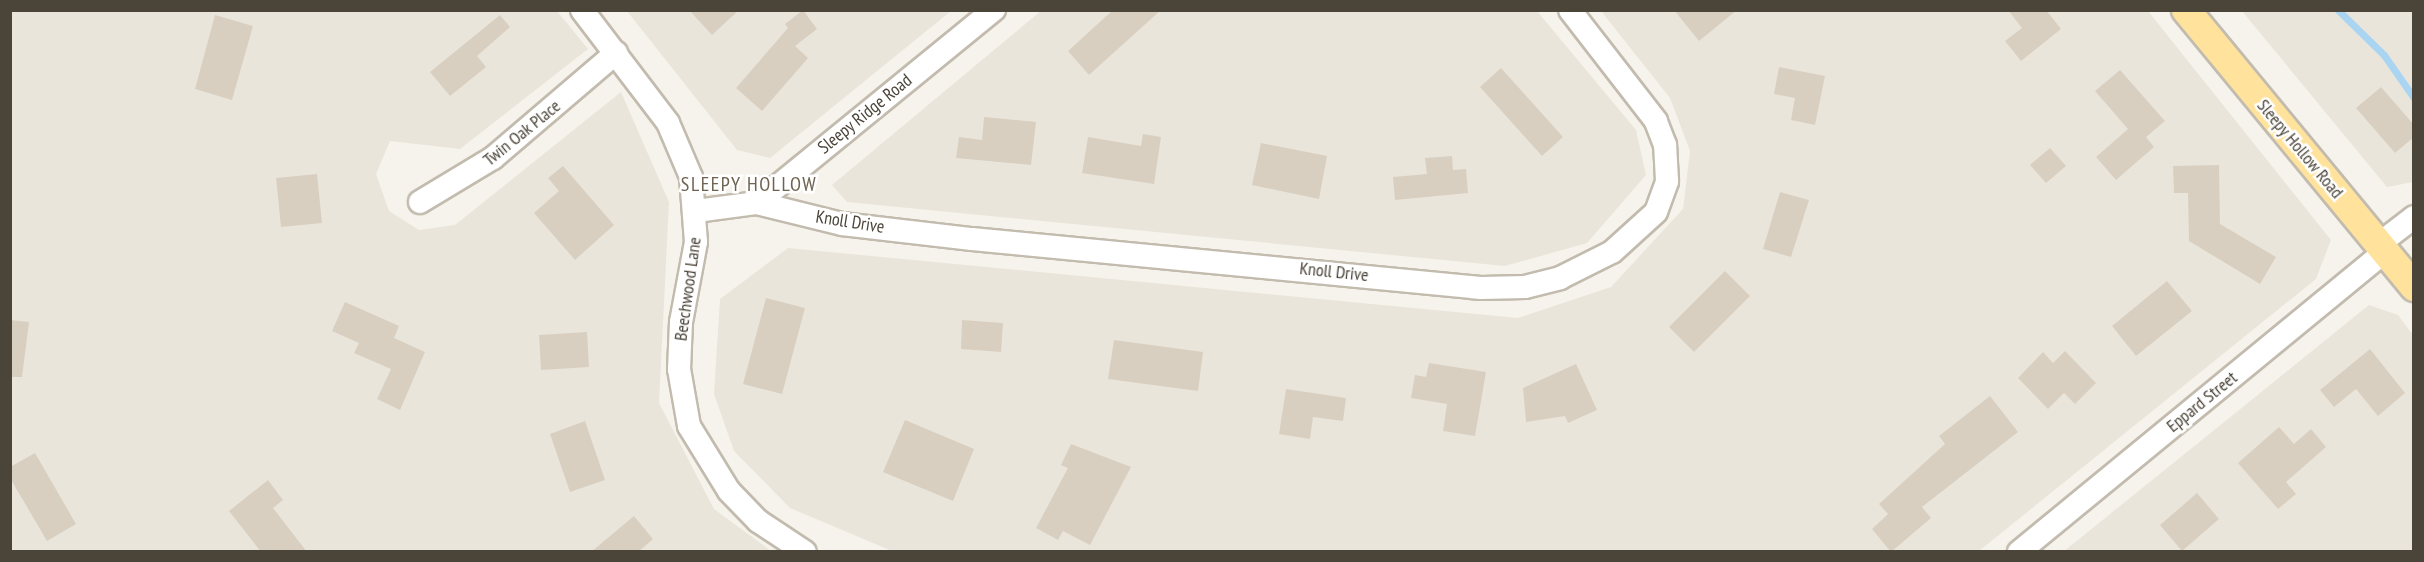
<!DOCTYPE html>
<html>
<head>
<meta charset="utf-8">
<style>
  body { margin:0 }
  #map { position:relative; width:2424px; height:562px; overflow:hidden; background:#f6f3ec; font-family:"PT Sans Narrow",sans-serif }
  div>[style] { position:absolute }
  .residential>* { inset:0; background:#eae5da }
  .stream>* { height:7px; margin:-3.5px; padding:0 3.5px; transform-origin:3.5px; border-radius:3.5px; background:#a9d4f2 }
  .building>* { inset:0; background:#d8cfc1 }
  .roads { filter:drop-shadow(2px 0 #c2bbae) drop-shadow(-2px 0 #c2bbae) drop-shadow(0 2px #c2bbae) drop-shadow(0 -2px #c2bbae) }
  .minor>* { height:22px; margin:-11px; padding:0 11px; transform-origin:11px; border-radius:11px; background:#fff }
  .major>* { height:28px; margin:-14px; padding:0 14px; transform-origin:14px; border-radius:14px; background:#ffe39c }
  span { translate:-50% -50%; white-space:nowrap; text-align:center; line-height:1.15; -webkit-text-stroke:5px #fff; paint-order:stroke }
  .street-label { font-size:18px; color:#4b4439 }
  .neighbourhood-label { font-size:20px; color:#6e6250; letter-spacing:1.5px }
  .frame { position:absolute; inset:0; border:12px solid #4b4439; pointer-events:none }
</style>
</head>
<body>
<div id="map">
  <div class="residential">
    <i style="clip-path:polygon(1042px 10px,1537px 11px,1636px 130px,1646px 175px,1587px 243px,1505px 266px,847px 202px,832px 185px)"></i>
    <i style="clip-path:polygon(10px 11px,557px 11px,588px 49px,460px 149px,390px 141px,376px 174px,389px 211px,419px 230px,455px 225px,621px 92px,669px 202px,659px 403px,714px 509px,771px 551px,11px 551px)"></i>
    <i style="clip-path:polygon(627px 11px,951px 11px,770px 158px,737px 150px)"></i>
    <i style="clip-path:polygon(1601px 11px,2148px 11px,2331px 240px,2316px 279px,1979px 551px,892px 551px,790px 508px,734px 451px,714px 394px,720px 299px,788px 248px,1518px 318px,1611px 287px,1683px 209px,1690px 151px,1670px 98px)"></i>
    <i style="clip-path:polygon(2242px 11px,2413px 11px,2413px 182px,2387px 187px)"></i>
    <i style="clip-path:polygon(2369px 305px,2398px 315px,2413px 335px,2413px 551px,2063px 552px)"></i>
  </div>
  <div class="stream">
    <i style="left:2338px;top:10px;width:64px;rotate:44.4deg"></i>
    <i style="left:2384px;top:55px;width:52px;rotate:55.1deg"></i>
  </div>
  <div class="building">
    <i style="clip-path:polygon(689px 10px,739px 10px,712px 35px)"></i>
    <i style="clip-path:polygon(803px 10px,817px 29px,795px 46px,808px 58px,762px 111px,736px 88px,788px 28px,785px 24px)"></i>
    <i style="clip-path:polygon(1113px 10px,1161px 10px,1089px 75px,1068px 51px)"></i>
    <i style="clip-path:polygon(1674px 10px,1737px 10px,1699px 41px)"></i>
    <i style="clip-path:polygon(2008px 10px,2046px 10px,2061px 29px,2021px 61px,2005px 41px,2022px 28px)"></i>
    <i style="clip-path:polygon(215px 15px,253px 26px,232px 100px,195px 89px)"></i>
    <i style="clip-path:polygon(500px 15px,510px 27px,477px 56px,486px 67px,450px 96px,430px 72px)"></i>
    <i style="clip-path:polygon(1779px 67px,1825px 76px,1815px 125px,1791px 120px,1795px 98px,1774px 94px)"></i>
    <i style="clip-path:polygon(1501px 68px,1563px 137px,1542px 156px,1480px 87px)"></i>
    <i style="clip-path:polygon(2120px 70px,2165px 121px,2146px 137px,2154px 147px,2116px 180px,2096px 157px,2128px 129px,2095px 91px)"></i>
    <i style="clip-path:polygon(2381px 87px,2414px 125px,2414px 137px,2395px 153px,2356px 108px)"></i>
    <i style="clip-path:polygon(984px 117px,1036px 122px,1031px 165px,956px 158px,959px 137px,982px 140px)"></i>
    <i style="clip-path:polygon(1143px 134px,1161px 137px,1154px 184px,1082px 173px,1088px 137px,1141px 146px)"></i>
    <i style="clip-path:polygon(1261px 143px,1327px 156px,1319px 199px,1252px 185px)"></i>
    <i style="clip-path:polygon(2050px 148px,2066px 166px,2046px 183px,2030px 165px)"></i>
    <i style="clip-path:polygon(1452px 156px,1453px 170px,1466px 169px,1468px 193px,1395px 200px,1393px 177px,1427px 174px,1425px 158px)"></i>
    <i style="clip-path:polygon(2219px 165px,2220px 224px,2276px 257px,2260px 284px,2189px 241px,2188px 193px,2174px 193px,2173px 166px)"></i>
    <i style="clip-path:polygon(563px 166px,614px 225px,575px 260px,534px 213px,559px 191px,548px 178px)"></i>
    <i style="clip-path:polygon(317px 174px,322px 223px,281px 227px,276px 178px)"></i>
    <i style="clip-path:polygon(1780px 192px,1809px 200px,1791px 257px,1763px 249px)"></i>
    <i style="clip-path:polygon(1725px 271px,1750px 296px,1694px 352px,1669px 327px)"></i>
    <i style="clip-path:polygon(2167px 281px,2192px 311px,2136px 356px,2112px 326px)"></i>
    <i style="clip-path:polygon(766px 298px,805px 308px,782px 394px,743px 384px)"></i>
    <i style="clip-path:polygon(345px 302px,399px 326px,394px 338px,425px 352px,400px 410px,377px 399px,391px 369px,354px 353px,359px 343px,332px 331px)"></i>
    <i style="clip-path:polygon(10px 320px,29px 322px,22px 377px,10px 377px)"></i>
    <i style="clip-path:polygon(962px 320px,1003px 323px,1001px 352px,961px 349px)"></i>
    <i style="clip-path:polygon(587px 332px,589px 367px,541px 370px,539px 335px)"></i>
    <i style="clip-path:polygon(1114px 340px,1203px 352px,1198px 391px,1108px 379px)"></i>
    <i style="clip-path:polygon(2370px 349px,2405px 393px,2378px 416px,2356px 389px,2334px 407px,2320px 390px)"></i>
    <i style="clip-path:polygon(2065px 351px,2096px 383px,2075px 404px,2064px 393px,2048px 409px,2018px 378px,2043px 352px,2053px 363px)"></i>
    <i style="clip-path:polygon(1429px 363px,1486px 372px,1475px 436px,1443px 431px,1447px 404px,1411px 398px,1415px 375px,1426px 377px)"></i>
    <i style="clip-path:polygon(1576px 364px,1597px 410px,1568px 423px,1565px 416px,1526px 422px,1523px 388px)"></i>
    <i style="clip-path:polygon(1286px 389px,1346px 398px,1343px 421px,1313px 417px,1310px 439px,1279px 434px)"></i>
    <i style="clip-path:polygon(1990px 396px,2018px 432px,1922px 507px,1931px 518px,1891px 552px,1872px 529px,1888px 514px,1879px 504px,1945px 444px,1939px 436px)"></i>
    <i style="clip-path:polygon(905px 420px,974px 449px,953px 501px,883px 472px)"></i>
    <i style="clip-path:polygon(585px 421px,605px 480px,570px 492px,550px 434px)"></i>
    <i style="clip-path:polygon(2279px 427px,2294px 444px,2311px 429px,2326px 447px,2286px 482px,2296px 494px,2278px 509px,2238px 463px)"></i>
    <i style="clip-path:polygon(1071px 444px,1131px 467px,1090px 545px,1063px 531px,1058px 540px,1036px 528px,1068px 468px,1061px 465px)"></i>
    <i style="clip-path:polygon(35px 453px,76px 524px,47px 541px,10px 478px,10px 467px)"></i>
    <i style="clip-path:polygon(268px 480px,283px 500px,273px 508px,307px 552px,261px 552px,229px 511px)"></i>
    <i style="clip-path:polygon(2197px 493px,2219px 519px,2182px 551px,2160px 525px)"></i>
    <i style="clip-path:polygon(634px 516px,653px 539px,638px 552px,591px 552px)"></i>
  </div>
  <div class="roads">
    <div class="minor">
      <i style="left:582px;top:10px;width:142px;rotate:52.7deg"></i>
      <i style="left:668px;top:123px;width:59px;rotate:66.9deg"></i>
      <i style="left:691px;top:177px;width:65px;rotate:85.6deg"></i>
      <i style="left:696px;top:242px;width:81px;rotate:100.6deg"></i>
      <i style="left:681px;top:322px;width:47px;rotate:92.4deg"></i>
      <i style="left:679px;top:369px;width:58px;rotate:80deg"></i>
      <i style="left:689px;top:426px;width:76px;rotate:58.4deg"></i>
      <i style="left:729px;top:491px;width:42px;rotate:46deg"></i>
      <i style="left:758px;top:521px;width:56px;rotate:33.4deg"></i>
      <i style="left:420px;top:202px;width:85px;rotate:-31.1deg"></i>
      <i style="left:493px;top:158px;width:162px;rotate:-40.5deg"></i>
      <i style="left:757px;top:203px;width:88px;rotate:13.9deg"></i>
      <i style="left:842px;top:224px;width:131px;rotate:6.6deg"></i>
      <i style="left:972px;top:239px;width:511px;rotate:5.5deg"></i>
      <i style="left:1481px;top:288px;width:44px;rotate:-1.3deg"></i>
      <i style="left:1525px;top:287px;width:36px;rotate:-14deg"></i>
      <i style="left:1560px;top:278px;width:58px;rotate:-26.6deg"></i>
      <i style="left:1612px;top:252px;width:59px;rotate:-42.3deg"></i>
      <i style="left:1656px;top:212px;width:33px;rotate:-70deg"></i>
      <i style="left:1667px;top:181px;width:36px;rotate:-93deg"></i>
      <i style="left:1665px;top:145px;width:26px;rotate:-111deg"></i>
      <i style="left:1656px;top:121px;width:140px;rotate:-127.8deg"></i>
      <i style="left:696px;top:211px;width:62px;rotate:-7.5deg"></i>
      <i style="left:757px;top:203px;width:306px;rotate:-39.2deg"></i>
      <i style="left:2379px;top:244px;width:44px;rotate:-37.6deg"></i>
      <i style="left:2019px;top:552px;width:474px;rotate:-39.4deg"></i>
    </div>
    <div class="major">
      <i style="left:2186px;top:10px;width:359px;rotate:50.5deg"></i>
    </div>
  </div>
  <div class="street-label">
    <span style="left:865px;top:114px;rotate:-39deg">Sleepy Ridge Road</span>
    <span style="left:522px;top:133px;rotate:-39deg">Twin Oak Place</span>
    <span style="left:2300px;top:149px;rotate:50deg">Sleepy Hollow Road</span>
    <span style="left:850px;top:222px;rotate:9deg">Knoll Drive</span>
    <span style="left:1334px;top:272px;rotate:6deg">Knoll Drive</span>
    <span style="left:688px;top:289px;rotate:-82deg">Beechwood Lane</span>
    <span style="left:2202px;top:402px;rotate:-39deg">Eppard Street</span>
  </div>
  <div class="neighbourhood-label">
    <span style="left:749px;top:184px">SLEEPY HOLLOW</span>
  </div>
  <div class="frame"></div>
</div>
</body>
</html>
